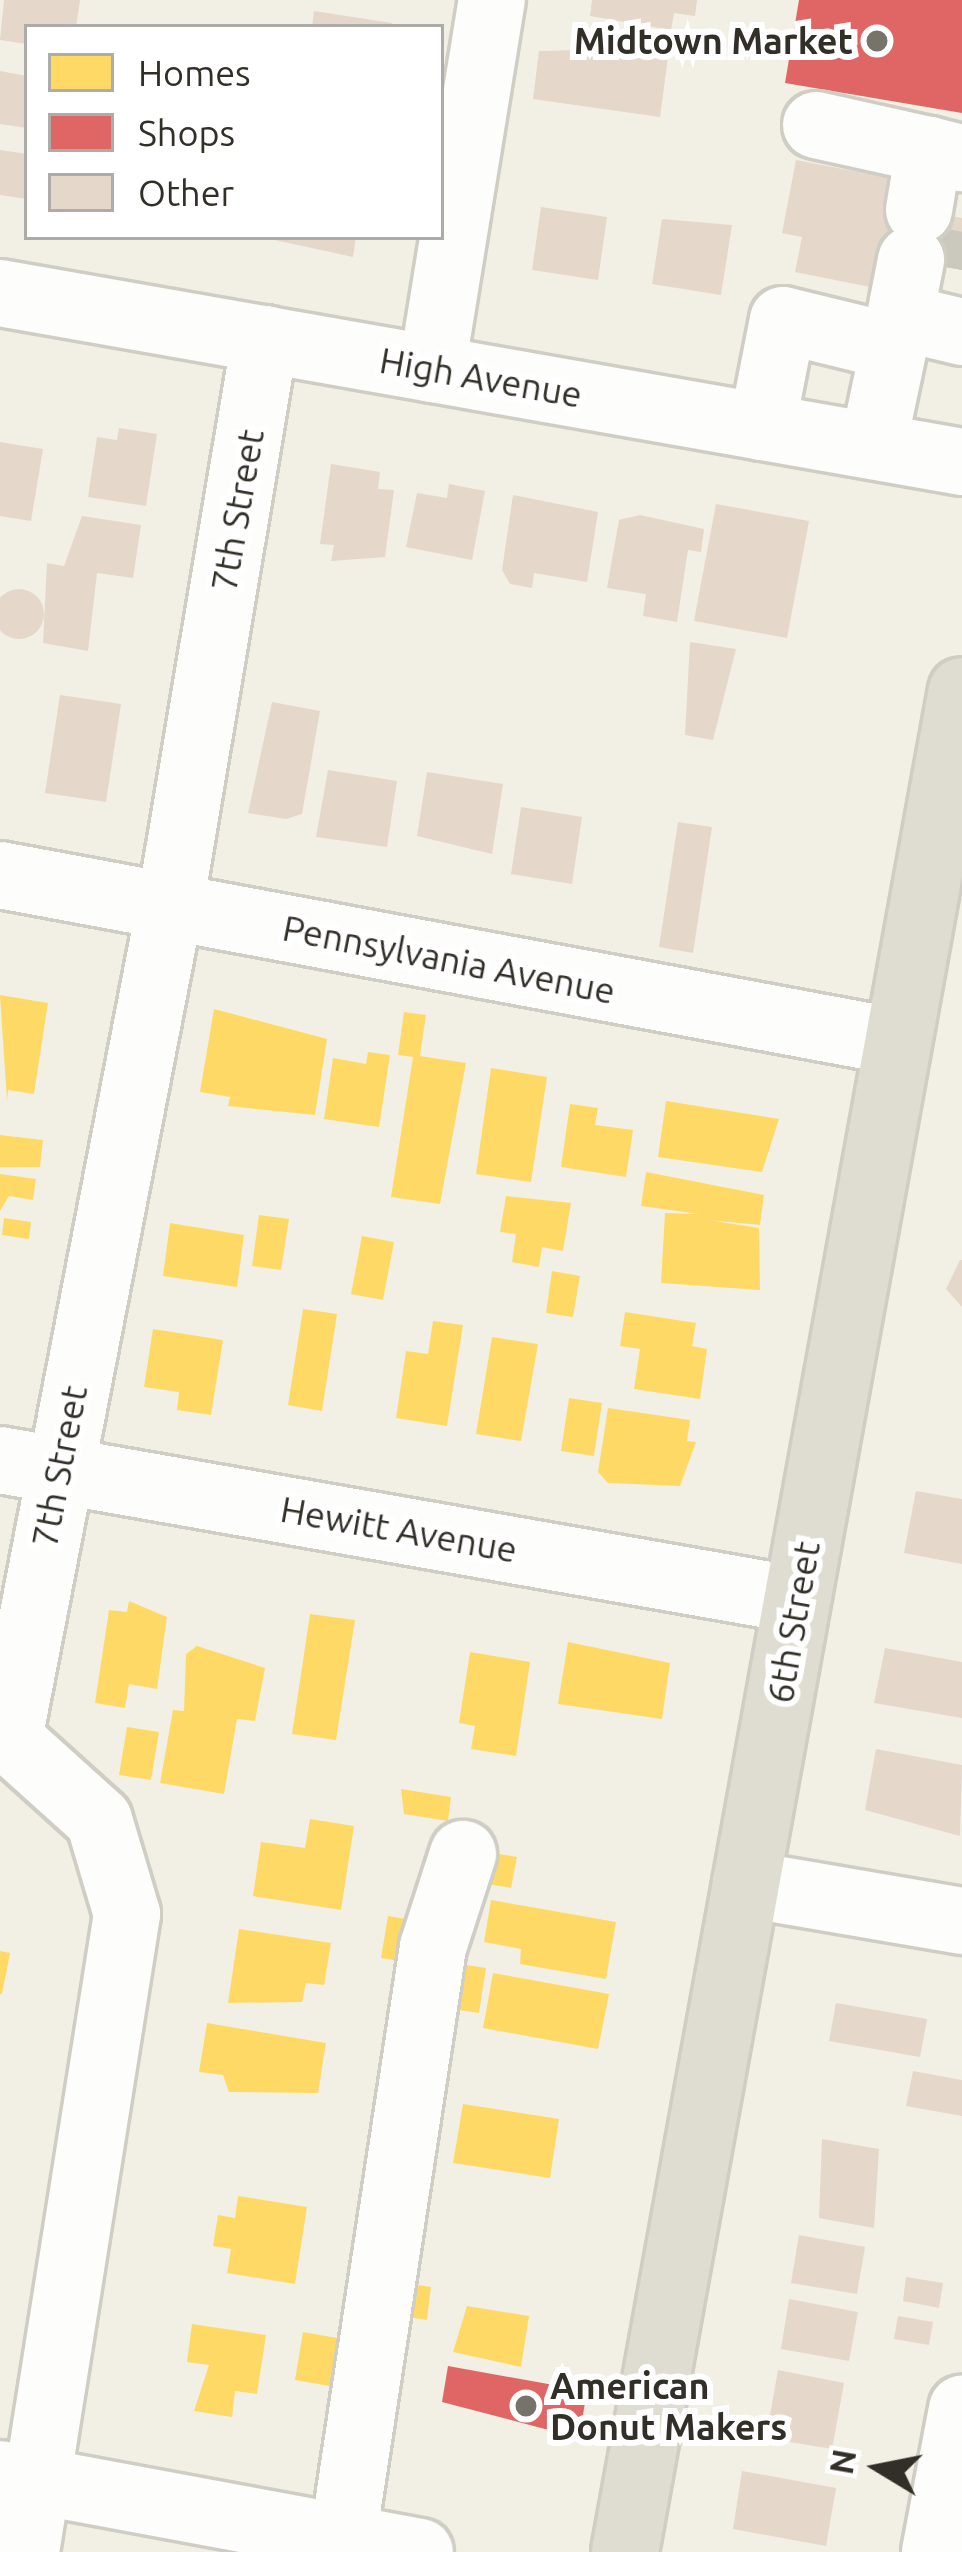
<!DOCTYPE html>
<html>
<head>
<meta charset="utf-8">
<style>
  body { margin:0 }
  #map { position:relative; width:962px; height:2552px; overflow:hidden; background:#f2f0e4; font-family:Ubuntu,sans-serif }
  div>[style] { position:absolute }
  .homes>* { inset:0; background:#ffd966 }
  .shops>* { inset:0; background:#e06666 }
  .building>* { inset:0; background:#e5d7ca }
  .round { border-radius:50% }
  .minor-tunnel>* { height:66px; margin-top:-33px; transform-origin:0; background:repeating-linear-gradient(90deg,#cbc9be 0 66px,transparent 0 99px) }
  .roads { filter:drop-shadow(3px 0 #cfcdc4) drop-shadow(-3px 0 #cfcdc4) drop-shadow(0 3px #cfcdc4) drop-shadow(0 -3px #cfcdc4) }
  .minor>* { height:66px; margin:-33px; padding:0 33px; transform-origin:33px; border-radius:33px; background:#fdfdfb }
  .major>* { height:66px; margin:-33px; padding:0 33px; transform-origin:33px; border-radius:33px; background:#dfddd2 }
  .dots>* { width:33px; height:33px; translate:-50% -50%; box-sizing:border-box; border:6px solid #fff; border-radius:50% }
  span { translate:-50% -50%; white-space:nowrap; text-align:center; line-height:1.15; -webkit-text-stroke:12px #fff; paint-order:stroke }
  .poi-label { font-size:36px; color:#312f28; font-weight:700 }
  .right { translate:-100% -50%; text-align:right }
  .left { translate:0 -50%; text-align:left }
  .street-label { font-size:36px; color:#312f28 }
  .legend { position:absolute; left:24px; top:24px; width:420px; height:216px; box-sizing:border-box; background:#fff; border:3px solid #adaca9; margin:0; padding:15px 21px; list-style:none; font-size:36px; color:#312f28 }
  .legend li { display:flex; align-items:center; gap:24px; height:60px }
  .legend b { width:60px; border:3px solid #adaca9 }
  .north { position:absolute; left:818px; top:2408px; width:120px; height:120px; -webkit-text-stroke:9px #fff; paint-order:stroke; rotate:280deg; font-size:33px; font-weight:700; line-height:48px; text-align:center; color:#312f28 }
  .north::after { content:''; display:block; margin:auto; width:42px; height:54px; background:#312f28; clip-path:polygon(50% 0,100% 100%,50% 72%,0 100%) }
</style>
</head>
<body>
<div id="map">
  <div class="homes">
    <i style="clip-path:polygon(0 995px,48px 1003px,34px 1094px,8px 1090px,7px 1101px)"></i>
    <i style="clip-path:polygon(214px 1009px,327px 1039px,315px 1115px,228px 1106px,230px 1097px,200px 1092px)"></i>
    <i style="clip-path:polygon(404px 1012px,426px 1015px,420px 1056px,466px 1063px,440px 1204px,391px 1197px,413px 1057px,398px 1055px)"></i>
    <i style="clip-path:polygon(368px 1052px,390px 1055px,379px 1127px,324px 1119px,333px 1058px,366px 1064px)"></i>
    <i style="clip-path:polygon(491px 1068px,547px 1077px,531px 1182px,476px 1174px)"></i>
    <i style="clip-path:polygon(666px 1101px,779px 1119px,762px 1172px,658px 1157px)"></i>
    <i style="clip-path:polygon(570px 1104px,598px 1108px,595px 1125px,633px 1130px,626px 1177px,561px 1167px)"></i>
    <i style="clip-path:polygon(0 1135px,43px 1140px,40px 1167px,0 1167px)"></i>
    <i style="clip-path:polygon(646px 1172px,764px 1195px,760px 1225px,708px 1220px,759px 1228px,760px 1290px,661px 1283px,665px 1213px,699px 1214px,641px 1206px)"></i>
    <i style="clip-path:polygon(0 1174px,36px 1179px,33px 1200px,9px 1196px,0 1211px)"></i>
    <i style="clip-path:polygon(506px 1196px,571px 1203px,563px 1251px,542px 1247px,539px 1267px,512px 1262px,516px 1234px,500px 1232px)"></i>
    <i style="clip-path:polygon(259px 1215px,289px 1219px,281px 1270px,252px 1266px)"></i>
    <i style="clip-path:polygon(4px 1218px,31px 1222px,29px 1239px,2px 1235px)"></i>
    <i style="clip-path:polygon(170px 1223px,244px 1235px,237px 1287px,163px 1276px)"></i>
    <i style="clip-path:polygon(362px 1236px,394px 1242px,383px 1300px,351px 1294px)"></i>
    <i style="clip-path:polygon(552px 1271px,580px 1276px,573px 1317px,546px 1313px)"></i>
    <i style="clip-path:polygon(303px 1309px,337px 1314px,322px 1411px,288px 1405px)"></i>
    <i style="clip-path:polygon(625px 1312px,696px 1323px,692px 1346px,707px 1349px,700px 1399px,634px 1389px,640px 1349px,620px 1346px)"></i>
    <i style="clip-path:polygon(433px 1321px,463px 1325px,447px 1426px,396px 1418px,406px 1351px,428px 1354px)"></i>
    <i style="clip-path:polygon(153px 1329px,223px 1340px,211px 1415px,177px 1410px,179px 1392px,144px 1387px)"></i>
    <i style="clip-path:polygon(492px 1337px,538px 1344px,521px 1441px,476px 1434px)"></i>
    <i style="clip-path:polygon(569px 1398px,602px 1403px,594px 1456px,561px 1451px)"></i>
    <i style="clip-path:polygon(608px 1408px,690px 1420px,687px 1441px,696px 1442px,680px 1486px,608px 1483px,598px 1472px)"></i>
    <i style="clip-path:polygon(129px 1601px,167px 1617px,157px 1689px,129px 1684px,125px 1708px,95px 1703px,109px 1610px,127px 1612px)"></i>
    <i style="clip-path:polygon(310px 1614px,355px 1620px,336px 1740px,292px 1734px)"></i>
    <i style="clip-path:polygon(568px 1642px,670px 1663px,662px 1719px,558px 1704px)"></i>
    <i style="clip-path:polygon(197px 1646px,265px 1668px,255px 1721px,237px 1719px,224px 1794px,160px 1783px,173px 1710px,184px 1711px,186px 1654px)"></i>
    <i style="clip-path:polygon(470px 1652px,530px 1662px,516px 1756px,471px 1749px,475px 1726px,459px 1723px)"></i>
    <i style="clip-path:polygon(127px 1727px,159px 1732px,151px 1780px,119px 1775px)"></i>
    <i style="clip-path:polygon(401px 1789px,451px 1797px,448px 1821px,404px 1814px)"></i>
    <i style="clip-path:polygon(310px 1819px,354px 1826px,341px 1910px,253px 1896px,261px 1842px,305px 1848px)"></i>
    <i style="clip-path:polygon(474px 1850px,517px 1857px,511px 1888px,469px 1881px)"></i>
    <i style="clip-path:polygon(491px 1900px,616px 1922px,606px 1979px,520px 1964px,521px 1949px,484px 1942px)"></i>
    <i style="clip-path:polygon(388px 1916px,419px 1921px,412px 1963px,381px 1958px)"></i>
    <i style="clip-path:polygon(239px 1929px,331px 1943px,324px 1985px,306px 1983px,302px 2002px,228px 2003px)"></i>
    <i style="clip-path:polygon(0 1951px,10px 1953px,2px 1994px,0 1994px)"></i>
    <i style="clip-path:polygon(446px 1962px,486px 1968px,479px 2013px,439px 2007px)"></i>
    <i style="clip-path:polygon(493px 1973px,609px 1994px,598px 2049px,483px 2028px)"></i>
    <i style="clip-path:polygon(207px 2023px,326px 2043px,318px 2093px,229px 2092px,223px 2075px,199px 2072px)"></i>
    <i style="clip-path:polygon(463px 2104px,559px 2119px,550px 2178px,453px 2163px)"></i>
    <i style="clip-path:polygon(238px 2196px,307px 2207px,295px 2284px,227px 2273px,231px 2249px,213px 2246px,218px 2215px,235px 2218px)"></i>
    <i style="clip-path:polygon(385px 2280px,431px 2287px,427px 2320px,381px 2313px)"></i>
    <i style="clip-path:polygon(467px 2306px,529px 2316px,521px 2367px,453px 2352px)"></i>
    <i style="clip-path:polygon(192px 2324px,266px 2335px,257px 2394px,235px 2391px,232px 2417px,194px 2411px,209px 2365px,187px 2362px)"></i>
    <i style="clip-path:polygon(303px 2332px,337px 2338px,330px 2386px,295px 2380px)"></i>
  </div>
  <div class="shops">
    <i style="clip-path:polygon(799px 0,962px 0,962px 113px,785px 83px)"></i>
    <i style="clip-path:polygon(448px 2366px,587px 2391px,579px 2438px,442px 2402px)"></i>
  </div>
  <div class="building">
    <i style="clip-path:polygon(4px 0,80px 0,76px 27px,27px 27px,27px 44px,0 40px)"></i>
    <i style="clip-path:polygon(592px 0,697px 0,695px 16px,674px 13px,671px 30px,590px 16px)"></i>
    <i style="clip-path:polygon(314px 11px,392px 23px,391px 27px,312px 27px)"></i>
    <i style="clip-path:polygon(580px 38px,669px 50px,660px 117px,533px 99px,539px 51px,579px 50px)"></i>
    <i style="clip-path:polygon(0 71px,27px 76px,27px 128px,0 124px)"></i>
    <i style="clip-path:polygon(0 150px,27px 154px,27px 199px,0 195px)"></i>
    <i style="clip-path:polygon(796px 160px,890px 178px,886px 203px,962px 218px,962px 270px,882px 254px,875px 288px,795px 272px,802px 237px,782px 233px)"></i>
    <i style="clip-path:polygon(541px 207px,607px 217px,598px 280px,532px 270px)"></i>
    <i style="clip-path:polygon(662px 219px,732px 225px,721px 295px,652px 284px)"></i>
    <i style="clip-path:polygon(261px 237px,356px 237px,353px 257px)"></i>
    <i style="clip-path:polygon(119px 428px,157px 434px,146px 506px,88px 497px,97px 437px,117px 440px)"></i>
    <i style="clip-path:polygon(0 442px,43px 449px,31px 521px,0 516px)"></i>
    <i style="clip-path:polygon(331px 464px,380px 472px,378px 489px,394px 490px,385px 557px,331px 561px,334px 545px,320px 544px)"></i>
    <i style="clip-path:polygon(449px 484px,485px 491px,472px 560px,406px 547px,417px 493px,447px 498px)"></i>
    <i style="clip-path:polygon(513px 495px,598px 512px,587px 582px,534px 573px,532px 588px,510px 584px,502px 570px)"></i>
    <i style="clip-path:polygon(716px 504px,809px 521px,787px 638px,694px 621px)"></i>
    <i style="clip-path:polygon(640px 515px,704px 529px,701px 552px,688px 550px,677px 622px,643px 616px,646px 594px,607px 588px,619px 520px)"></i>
    <i style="clip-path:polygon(82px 516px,141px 525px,133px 578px,97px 573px,88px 651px,43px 643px,47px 563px,64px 566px)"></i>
    <i class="round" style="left:-6px;top:589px;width:50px;height:50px"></i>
    <i style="clip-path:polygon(690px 642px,736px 649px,713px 740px,685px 735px)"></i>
    <i style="clip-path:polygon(60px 695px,121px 704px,106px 802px,45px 793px)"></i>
    <i style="clip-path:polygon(272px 702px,320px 711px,302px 814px,286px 819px,248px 813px)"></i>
    <i style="clip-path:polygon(328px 770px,397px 781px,387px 847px,316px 837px)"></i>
    <i style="clip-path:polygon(427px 772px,503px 784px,492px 854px,417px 836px)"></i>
    <i style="clip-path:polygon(521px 807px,582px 817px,572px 884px,511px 874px)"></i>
    <i style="clip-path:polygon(678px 822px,712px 827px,693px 953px,659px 947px)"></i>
    <i style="clip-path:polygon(960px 1260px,962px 1260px,962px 1307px,946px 1289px)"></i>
    <i style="clip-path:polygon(916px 1491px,962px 1499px,962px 1564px,904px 1553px)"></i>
    <i style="clip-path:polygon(885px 1648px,962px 1662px,962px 1718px,874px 1703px)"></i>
    <i style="clip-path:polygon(876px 1749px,962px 1765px,960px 1836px,865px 1810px)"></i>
    <i style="clip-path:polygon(836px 2003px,927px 2019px,920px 2057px,829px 2041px)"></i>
    <i style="clip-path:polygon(913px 2071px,962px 2080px,962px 2116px,906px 2106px)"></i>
    <i style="clip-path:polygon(822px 2139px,879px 2149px,874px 2228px,819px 2218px)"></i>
    <i style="clip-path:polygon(799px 2235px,865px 2247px,857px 2294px,791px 2283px)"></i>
    <i style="clip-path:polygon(906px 2277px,943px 2283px,939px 2308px,903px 2301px)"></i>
    <i style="clip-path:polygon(789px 2299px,858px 2312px,849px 2361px,781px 2349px)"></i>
    <i style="clip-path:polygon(898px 2316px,933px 2322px,929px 2345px,894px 2339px)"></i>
    <i style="clip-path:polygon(778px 2370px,844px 2383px,832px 2449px,766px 2438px)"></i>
    <i style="clip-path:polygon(742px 2471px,836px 2488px,826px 2546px,733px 2529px)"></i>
  </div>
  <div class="minor-tunnel">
    <i style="left:955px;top:269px;width:38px;rotate:-79deg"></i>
  </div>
  <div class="roads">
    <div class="minor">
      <i style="left:816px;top:125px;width:116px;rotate:12.5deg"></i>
      <i style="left:919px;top:210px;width:61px;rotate:-80.5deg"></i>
      <i style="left:929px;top:150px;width:34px;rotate:14deg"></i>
      <i style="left:0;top:293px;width:977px;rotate:9.96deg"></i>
      <i style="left:900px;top:317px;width:64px;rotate:13.6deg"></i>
      <i style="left:894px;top:347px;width:89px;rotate:-78.9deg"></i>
      <i style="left:432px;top:369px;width:374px;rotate:-80.8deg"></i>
      <i style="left:762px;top:427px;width:109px;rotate:-78.9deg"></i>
      <i style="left:783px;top:320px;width:114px;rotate:13.7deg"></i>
      <i style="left:894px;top:347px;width:101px;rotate:102deg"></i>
      <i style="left:0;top:875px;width:913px;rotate:10.53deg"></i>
      <i style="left:0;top:1460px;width:809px;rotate:9.96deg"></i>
      <i style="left:746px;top:1884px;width:219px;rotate:9.7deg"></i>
      <i style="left:0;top:2474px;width:427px;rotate:10.5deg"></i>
      <i style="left:343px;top:2538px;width:598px;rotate:-81.34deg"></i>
      <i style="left:433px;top:1947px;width:98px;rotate:-72.1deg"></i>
      <i style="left:26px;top:2552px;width:646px;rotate:-81deg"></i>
      <i style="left:127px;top:1914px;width:98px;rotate:-106.6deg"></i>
      <i style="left:99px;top:1820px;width:121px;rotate:-138deg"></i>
      <i style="left:9px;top:1739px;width:848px;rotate:-79.06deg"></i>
      <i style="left:170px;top:906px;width:575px;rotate:-80.49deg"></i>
      <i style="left:935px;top:2552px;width:146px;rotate:-79.3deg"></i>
    </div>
    <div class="major">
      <i style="left:625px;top:2552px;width:1891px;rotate:-79.74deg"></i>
    </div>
  </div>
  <div class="dots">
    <i style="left:877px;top:41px;background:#75736a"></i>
    <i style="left:526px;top:2406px;background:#75736a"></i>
  </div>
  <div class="poi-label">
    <span class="right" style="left:853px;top:41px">Midtown Market</span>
    <span class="left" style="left:550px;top:2406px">American<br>Donut Makers</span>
  </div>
  <div class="street-label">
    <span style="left:481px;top:377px;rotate:10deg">High Avenue</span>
    <span style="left:237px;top:510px;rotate:-80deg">7th Street</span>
    <span style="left:449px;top:959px;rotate:11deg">Pennsylvania Avenue</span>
    <span style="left:59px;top:1466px;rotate:-79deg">7th Street</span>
    <span style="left:399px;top:1529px;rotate:10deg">Hewitt Avenue</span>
    <span style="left:793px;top:1622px;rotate:-80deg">6th Street</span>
  </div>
  <ul class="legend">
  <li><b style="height:33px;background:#ffd966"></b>Homes</li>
  <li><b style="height:33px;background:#e06666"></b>Shops</li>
  <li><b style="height:33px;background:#e5d7ca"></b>Other</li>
  </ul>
  <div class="north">N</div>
</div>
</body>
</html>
